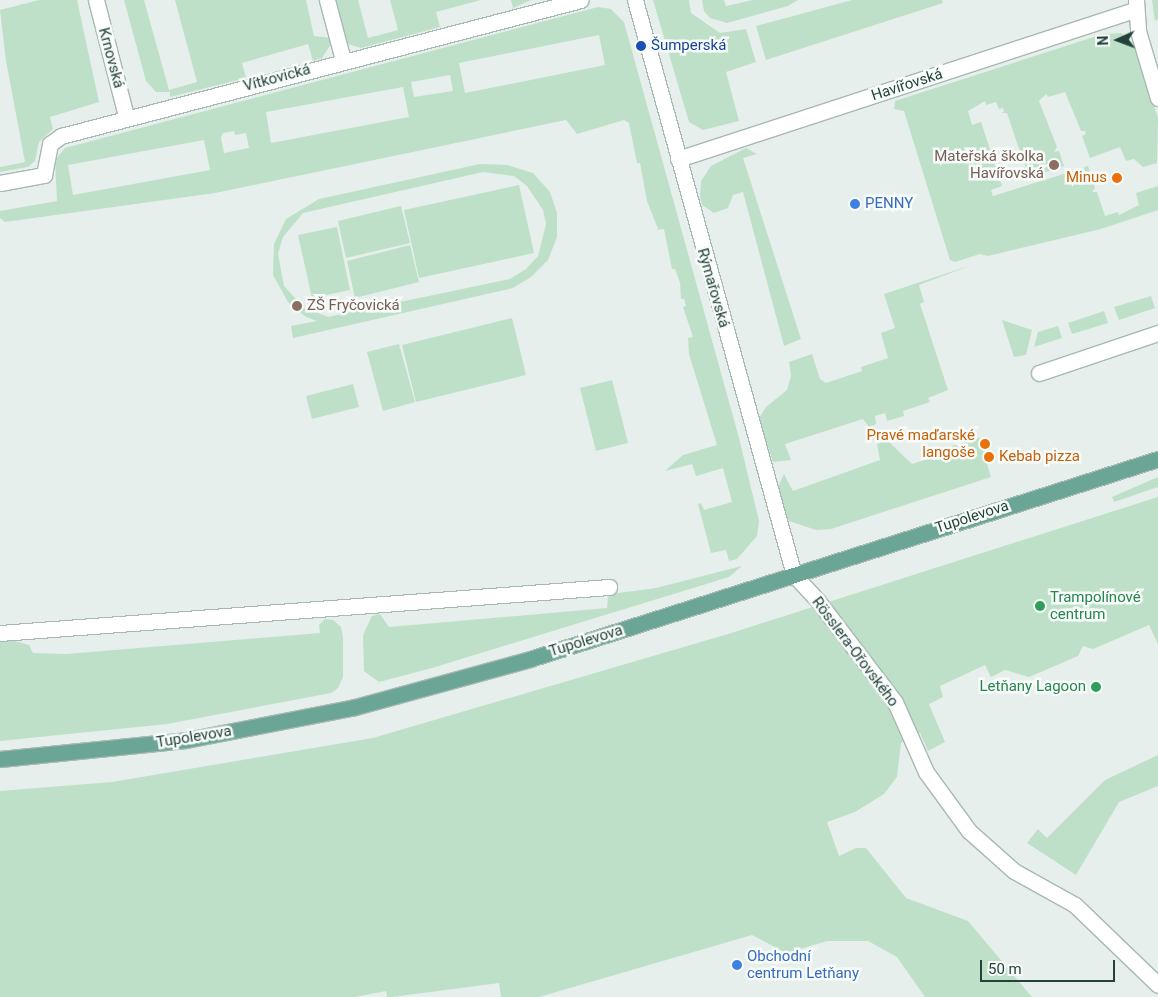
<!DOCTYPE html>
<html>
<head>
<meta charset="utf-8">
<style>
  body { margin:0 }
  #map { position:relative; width:1158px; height:997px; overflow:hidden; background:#e6efeb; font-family:Roboto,sans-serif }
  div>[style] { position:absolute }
  .green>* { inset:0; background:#bfe0c8 }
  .roads { filter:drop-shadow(1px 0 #a8b8b2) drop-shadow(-1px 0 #a8b8b2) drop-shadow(0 1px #a8b8b2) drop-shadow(0 -1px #a8b8b2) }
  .minor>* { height:15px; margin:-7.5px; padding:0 7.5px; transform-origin:7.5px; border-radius:7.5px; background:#fff }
  .major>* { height:15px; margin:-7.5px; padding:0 7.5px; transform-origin:7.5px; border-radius:7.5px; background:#6aa596 }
  .dots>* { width:14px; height:14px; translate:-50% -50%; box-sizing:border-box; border:2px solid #f7fbf9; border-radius:50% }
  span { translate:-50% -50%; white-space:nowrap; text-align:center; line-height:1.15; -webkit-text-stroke:5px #f7fbf9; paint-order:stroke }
  .transit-label { font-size:15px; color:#164399 }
  .left { translate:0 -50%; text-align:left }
  .street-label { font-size:15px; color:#24423a }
  .education-label { font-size:15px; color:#785e54 }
  .right { translate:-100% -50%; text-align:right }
  .food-label { font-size:15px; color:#c56008 }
  .shop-label { font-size:15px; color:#366cbe }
  .leisure-label { font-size:15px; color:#27864d }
  .north { position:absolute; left:1093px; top:15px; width:50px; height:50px; -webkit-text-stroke:4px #f7fbf9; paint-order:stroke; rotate:268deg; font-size:14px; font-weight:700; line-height:20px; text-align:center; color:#24423a }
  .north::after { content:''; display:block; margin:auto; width:18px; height:22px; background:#24423a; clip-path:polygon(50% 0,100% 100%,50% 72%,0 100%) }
  .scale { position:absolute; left:980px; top:960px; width:135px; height:22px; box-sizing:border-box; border:2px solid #24423a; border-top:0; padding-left:6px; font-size:15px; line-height:18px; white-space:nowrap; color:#24423a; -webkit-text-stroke:4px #f7fbf9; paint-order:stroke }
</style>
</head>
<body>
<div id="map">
  <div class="green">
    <i style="clip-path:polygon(39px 0,77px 0,99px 102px,50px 117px,53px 129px,39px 142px,35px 161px,28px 167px,0 172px,0 167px,25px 162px,6px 61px,0 10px)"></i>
    <i style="clip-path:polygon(124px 0,144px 0,169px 90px,197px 82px,175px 0,306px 0,314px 36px,331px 38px,331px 44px,322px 58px,313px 61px,308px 44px,242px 63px,246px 78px,170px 97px,170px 92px,156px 92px,146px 81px)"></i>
    <i style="clip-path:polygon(336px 0,358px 0,368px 38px,398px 30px,390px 0,481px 0,436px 12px,440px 27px,361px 48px,348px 44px)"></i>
    <i style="clip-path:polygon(511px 0,531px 0,513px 8px)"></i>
    <i style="clip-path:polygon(653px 0,689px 0,691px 13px,720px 33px,746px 29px,756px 62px,726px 72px,739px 121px,703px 130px,689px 122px)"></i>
    <i style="clip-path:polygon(702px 0,724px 0,726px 6px,753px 0,798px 0,788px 6px,727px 23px,710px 18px,704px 11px)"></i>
    <i style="clip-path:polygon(852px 0,942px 0,943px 3px,766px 60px,756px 26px)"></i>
    <i style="clip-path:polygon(1152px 0,1158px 0,1158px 19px,1155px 21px)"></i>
    <i style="clip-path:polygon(evenodd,598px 7px,611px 9px,624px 22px,739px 438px,759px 521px,757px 536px,737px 559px,729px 561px,726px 550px,711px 553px,698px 504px,701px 503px,704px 510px,732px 502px,723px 468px,696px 476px,692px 464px,665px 471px,683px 455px,717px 445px,689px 354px,688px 338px,693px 337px,683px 307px,686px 306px,684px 299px,681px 299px,680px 283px,675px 269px,672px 269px,664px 229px,656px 230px,658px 229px,647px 201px,640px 163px,637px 163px,629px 123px,624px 120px,577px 134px,566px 120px,215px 193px,5px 222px,0 218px,0 211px,57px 201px,55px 160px,65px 148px,598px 7px,599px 35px,605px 65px,465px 93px,459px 63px,599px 35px,598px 7px,450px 75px,453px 91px,414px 97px,411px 82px,450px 75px,598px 7px,403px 87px,409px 117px,271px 143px,266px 112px,403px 87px,598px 7px,234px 131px,235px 135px,246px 133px,249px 148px,224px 153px,221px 138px,223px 133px,234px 131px,598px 7px,204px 140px,210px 170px,73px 195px,68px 165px,204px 140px)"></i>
    <i style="clip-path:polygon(1121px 33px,1135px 45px,1158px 118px,1157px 163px,1143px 167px,1134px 159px,1126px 161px,1120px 147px,1090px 158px,1082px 136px,1086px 134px,1085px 131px,1081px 131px,1065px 92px,1048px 97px,1046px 94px,1039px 101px,1057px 147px,1054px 152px,1059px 151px,1064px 166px,1029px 178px,1022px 156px,1025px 155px,1024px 152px,1020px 152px,1007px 113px,1000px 113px,1004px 112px,1003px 108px,999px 109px,996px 102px,986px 105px,985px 101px,968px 111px,972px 125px,981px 122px,1002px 186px,991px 190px,993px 196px,1080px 169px,1081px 173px,1085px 172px,1084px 167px,1088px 166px,1095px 188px,1092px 192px,1097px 192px,1105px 216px,1118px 212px,1119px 215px,1139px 205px,1136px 193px,1158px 186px,1158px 210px,1101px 229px,988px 256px,980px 254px,955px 262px,950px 260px,904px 111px,894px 109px,895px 101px,1103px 34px)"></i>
    <i style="clip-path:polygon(746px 148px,757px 154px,743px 158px,801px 339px,784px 346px,743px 192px,733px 195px,728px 208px,714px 213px,702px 205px,700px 197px,701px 181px,711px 166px)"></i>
    <i style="clip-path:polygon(evenodd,480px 164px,507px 165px,533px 173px,550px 192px,557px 213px,557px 237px,548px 260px,531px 277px,513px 288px,293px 338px,291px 326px,317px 321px,306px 317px,288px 302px,273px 275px,274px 244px,286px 219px,319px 199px,480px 164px,483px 172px,514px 176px,527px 186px,543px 210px,546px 224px,538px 256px,526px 269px,510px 279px,328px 317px,303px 307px,284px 286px,278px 254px,283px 237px,303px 213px,483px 172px)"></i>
    <i style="clip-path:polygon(519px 185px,534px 253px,419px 278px,404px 210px)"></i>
    <i style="clip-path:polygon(401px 206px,410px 243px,346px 258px,338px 221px)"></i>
    <i style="clip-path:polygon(337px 227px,350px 290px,312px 298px,298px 235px)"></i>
    <i style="clip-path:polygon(410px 245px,419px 282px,355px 298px,347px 261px)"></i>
    <i style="clip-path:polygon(972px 265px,919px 285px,924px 302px,920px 304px,948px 390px,928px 398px,930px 402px,903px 411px,904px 416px,887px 421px,885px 413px,875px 416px,876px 424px,871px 426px,873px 432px,863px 419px,785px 444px,791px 460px,773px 462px,759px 418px,766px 407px,787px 390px,791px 376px,789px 362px,812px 354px,820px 379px,826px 383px,862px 371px,861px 367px,888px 358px,881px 333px,895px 328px,884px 294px)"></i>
    <i style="clip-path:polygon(1151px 296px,1155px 308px,1119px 320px,1114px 307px)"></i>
    <i style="clip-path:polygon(1104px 311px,1108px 323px,1072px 334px,1068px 323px)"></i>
    <i style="clip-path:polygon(512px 318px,526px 375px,416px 402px,402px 345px)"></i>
    <i style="clip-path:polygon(1002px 320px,1032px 330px,1026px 355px,1014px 357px)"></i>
    <i style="clip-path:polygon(1058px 326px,1062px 338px,1034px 347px,1038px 332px)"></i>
    <i style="clip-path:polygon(399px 344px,415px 402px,383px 411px,367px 352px)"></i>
    <i style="clip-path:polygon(612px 380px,628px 443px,596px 451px,580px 388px)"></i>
    <i style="clip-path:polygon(353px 384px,359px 407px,312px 419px,306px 396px)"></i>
    <i style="clip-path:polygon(979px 437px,991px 477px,831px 529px,816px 530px,789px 521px,786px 515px,778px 487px,784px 474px,793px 491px,880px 460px,877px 444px,887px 440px,912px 464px,950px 452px,949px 447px)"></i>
    <i style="clip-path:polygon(1158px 477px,1158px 487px,1114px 502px,1112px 497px)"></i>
    <i style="clip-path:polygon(1158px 497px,1158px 644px,1149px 625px,1093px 649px,1083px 646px,1078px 656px,1029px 677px,1005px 670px,991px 677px,985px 665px,940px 686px,943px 697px,929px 704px,945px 742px,928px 751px,920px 733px,901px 743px,897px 777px,884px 794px,855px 812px,827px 822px,839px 856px,856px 848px,866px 848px,906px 898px,968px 921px,1032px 997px,925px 997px,897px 957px,868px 941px,827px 941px,786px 953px,752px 935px,539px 997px,501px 997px,499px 983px,392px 997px,387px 997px,386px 991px,355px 997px,0 997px,0 791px,112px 782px,373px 738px,728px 634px)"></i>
    <i style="clip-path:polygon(742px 566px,729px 577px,432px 668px,379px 682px,364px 671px,363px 635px,372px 616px,380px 614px,389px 627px,607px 608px,608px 597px,611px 594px,656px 588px)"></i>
    <i style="clip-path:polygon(325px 619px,333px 620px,341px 627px,343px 637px,343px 677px,338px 688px,331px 693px,167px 724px,0 741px,0 637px,29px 645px,33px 653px,66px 654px,320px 633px,319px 625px)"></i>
    <i style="clip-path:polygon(1158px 755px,1158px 786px,1119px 802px,1076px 875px,1027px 843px,1038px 829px,1047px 838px,1105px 780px)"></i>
  </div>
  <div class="roads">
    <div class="minor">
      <i style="left:96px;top:0;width:120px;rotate:75.5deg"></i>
      <i style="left:327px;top:0;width:62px;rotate:75.1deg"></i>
      <i style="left:635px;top:0;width:597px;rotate:74.54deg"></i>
      <i style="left:794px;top:575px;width:35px;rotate:47deg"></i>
      <i style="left:818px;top:601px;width:127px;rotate:52.7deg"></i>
      <i style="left:895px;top:702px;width:77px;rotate:66.1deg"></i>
      <i style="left:926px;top:772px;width:73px;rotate:53.9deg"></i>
      <i style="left:969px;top:831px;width:60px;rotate:41.6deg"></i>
      <i style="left:1014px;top:871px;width:70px;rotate:29.1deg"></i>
      <i style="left:1075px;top:905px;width:115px;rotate:43.9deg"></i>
      <i style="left:1136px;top:0;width:31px;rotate:86deg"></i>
      <i style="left:1138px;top:31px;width:70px;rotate:73.4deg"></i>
      <i style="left:678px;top:159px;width:482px;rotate:-18.1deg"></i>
      <i style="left:0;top:183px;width:45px;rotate:-10.3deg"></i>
      <i style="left:44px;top:175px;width:32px;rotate:-79deg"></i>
      <i style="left:50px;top:144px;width:14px;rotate:-36deg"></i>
      <i style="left:61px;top:136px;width:537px;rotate:-14.66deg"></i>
      <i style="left:1039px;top:373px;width:126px;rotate:-18.6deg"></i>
      <i style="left:0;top:633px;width:611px;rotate:-4.32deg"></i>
    </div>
    <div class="major">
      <i style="left:0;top:759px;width:187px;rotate:-5.8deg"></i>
      <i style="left:186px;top:740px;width:172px;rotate:-11deg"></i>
      <i style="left:355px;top:707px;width:181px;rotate:-15.3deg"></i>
      <i style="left:530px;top:659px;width:659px;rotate:-17.67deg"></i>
    </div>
  </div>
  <div class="dots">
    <i style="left:641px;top:46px;background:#1a4fb4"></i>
    <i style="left:1054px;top:165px;background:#8d6e63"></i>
    <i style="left:1117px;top:178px;background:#e8710a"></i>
    <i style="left:855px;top:204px;background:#3f7fe0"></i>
    <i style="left:297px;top:306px;background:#8d6e63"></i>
    <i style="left:985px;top:444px;background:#e8710a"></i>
    <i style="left:989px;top:457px;background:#e8710a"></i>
    <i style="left:1040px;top:606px;background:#2e9e5b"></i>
    <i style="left:1096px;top:687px;background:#2e9e5b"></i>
    <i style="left:737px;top:965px;background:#3f7fe0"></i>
  </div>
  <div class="transit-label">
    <span class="left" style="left:651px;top:46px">Šumperská</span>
  </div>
  <div class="street-label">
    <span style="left:111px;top:58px;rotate:75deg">Krnovská</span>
    <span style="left:277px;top:78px;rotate:-15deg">Vítkovická</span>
    <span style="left:907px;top:85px;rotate:-18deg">Havířovská</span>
    <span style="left:713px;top:288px;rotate:74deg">Rýmařovská</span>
    <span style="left:972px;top:517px;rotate:-18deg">Tupolevova</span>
    <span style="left:586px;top:641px;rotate:-17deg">Tupolevova</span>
    <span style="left:855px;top:652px;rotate:53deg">Rösslera-Ořovského</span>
    <span style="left:194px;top:737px;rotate:-9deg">Tupolevova</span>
  </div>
  <div class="education-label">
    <span class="right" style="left:1044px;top:165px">Mateřská školka<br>Havířovská</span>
    <span class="left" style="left:307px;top:306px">ZŠ Fryčovická</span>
  </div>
  <div class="food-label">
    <span class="right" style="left:1107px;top:178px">Minus</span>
    <span class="right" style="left:975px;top:444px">Pravé maďarské<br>langoše</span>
    <span class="left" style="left:999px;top:457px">Kebab pizza</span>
  </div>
  <div class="shop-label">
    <span class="left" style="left:865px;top:204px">PENNY</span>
    <span class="left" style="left:747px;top:965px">Obchodní<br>centrum Letňany</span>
  </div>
  <div class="leisure-label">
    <span class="left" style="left:1050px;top:606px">Trampolínové<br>centrum</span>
    <span class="right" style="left:1086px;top:687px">Letňany Lagoon</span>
  </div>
  <div class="north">N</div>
  <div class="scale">50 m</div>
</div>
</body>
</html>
